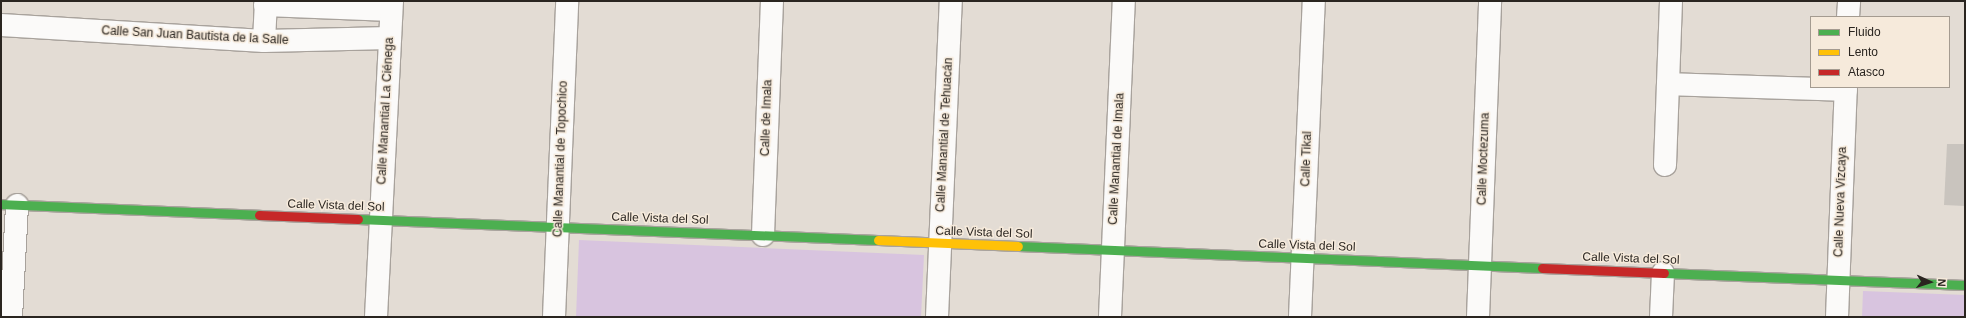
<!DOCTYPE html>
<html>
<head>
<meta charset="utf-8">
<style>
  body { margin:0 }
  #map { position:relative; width:1966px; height:318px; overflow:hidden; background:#e3dcd4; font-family:Helvetica,sans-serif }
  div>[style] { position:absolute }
  .green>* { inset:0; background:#d8c4df }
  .building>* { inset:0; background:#c9c4be }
  .roads { filter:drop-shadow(1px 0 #a8a29c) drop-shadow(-1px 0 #a8a29c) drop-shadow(0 1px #a8a29c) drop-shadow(0 -1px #a8a29c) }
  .street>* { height:22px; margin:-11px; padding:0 11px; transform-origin:11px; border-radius:11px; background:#fbfaf9 }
  .fast>* { height:9px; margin:-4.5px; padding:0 4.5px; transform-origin:4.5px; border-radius:4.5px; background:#4caf50 }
  .slow>* { height:9px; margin:-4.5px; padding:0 4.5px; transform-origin:4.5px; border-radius:4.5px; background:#ffc107 }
  .jam>* { height:9px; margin:-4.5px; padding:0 4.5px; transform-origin:4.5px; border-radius:4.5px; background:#c62828 }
  span { translate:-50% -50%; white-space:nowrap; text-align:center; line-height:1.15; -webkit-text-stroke:3px #f6eadb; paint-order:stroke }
  .street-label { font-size:12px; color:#2a2520 }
  .frame { position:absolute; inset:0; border:2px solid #2a2520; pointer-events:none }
  .legend { position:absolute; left:1810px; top:16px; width:140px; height:72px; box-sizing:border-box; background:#f6eadb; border:1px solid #a49b90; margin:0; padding:5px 7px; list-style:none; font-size:12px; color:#2a2520 }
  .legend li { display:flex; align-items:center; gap:8px; height:20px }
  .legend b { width:20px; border:1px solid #a49b90 }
  .north { position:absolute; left:1910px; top:262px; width:40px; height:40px; -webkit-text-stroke:3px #f6eadb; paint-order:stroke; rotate:93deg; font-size:11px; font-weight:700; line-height:16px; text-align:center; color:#2a2520 }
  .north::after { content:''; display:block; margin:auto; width:14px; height:18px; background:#2a2520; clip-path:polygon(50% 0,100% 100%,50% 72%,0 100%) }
</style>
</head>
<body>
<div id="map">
  <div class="green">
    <i style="clip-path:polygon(579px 240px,924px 255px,921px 317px,576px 317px)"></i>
    <i style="clip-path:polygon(1863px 291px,1965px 295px,1965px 317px,1862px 317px)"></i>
  </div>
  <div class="building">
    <i style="clip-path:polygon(1947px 144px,1965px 144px,1965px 206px,1944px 205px)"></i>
  </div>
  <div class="roads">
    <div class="street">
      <i style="left:265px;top:5px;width:126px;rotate:2.3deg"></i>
      <i style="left:1848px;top:17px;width:16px;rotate:-86deg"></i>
      <i style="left:1px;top:25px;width:263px;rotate:3.5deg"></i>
      <i style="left:264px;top:41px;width:126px;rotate:-1.4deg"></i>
      <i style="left:264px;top:41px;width:40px;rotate:-87.1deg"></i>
      <i style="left:1668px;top:84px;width:178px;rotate:1.9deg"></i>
      <i style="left:1665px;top:165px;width:164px;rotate:-87.9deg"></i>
      <i style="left:763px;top:235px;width:234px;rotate:-87.8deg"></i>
      <i style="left:11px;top:317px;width:112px;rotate:-86.9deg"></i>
      <i style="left:376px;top:317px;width:316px;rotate:-87.1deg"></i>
      <i style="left:554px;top:317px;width:316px;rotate:-87.6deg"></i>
      <i style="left:937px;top:317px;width:316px;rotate:-87.5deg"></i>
      <i style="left:1110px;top:317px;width:316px;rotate:-87.5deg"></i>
      <i style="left:1300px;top:317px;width:316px;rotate:-87.5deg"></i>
      <i style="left:1478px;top:317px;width:316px;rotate:-87.8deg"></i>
      <i style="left:1661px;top:317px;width:44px;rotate:-87.4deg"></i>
      <i style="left:1837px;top:317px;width:230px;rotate:-87.8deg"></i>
    </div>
    <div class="fast">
      <i style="left:1px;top:204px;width:258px;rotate:2.4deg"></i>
      <i style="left:358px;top:219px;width:520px;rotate:2.31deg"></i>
      <i style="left:1018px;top:246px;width:524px;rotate:2.4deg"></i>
      <i style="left:1664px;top:273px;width:301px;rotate:2.3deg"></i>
    </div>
    <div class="slow">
      <i style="left:878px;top:240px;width:140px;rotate:2.5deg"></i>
    </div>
    <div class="jam">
      <i style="left:259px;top:215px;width:99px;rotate:2.3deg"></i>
      <i style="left:1542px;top:268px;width:122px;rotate:2.3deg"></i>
    </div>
  </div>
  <div class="street-label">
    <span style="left:195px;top:36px;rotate:3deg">Calle San Juan Bautista de la Salle</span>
    <span style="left:386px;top:111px;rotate:-87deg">Calle Manantial La Ciénega</span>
    <span style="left:767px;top:118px;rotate:-88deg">Calle de Imala</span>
    <span style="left:945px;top:135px;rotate:-87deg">Calle Manantial de Tehuacán</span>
    <span style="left:561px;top:159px;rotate:-88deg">Calle Manantial de Topochico</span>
    <span style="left:1117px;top:159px;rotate:-87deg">Calle Manantial de Imala</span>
    <span style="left:1307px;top:159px;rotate:-88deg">Calle Tikal</span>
    <span style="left:1484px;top:159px;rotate:-88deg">Calle Moctezuma</span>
    <span style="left:1841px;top:202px;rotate:-88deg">Calle Nueva Vizcaya</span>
    <span style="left:336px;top:206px;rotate:2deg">Calle Vista del Sol</span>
    <span style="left:660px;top:219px;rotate:2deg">Calle Vista del Sol</span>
    <span style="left:984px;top:233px;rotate:2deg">Calle Vista del Sol</span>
    <span style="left:1307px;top:246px;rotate:2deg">Calle Vista del Sol</span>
    <span style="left:1631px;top:259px;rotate:2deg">Calle Vista del Sol</span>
  </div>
  <div class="frame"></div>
  <ul class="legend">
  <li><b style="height:5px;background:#4caf50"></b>Fluido</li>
  <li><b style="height:5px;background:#ffc107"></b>Lento</li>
  <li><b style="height:5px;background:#c62828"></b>Atasco</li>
  </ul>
  <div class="north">N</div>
</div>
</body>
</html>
